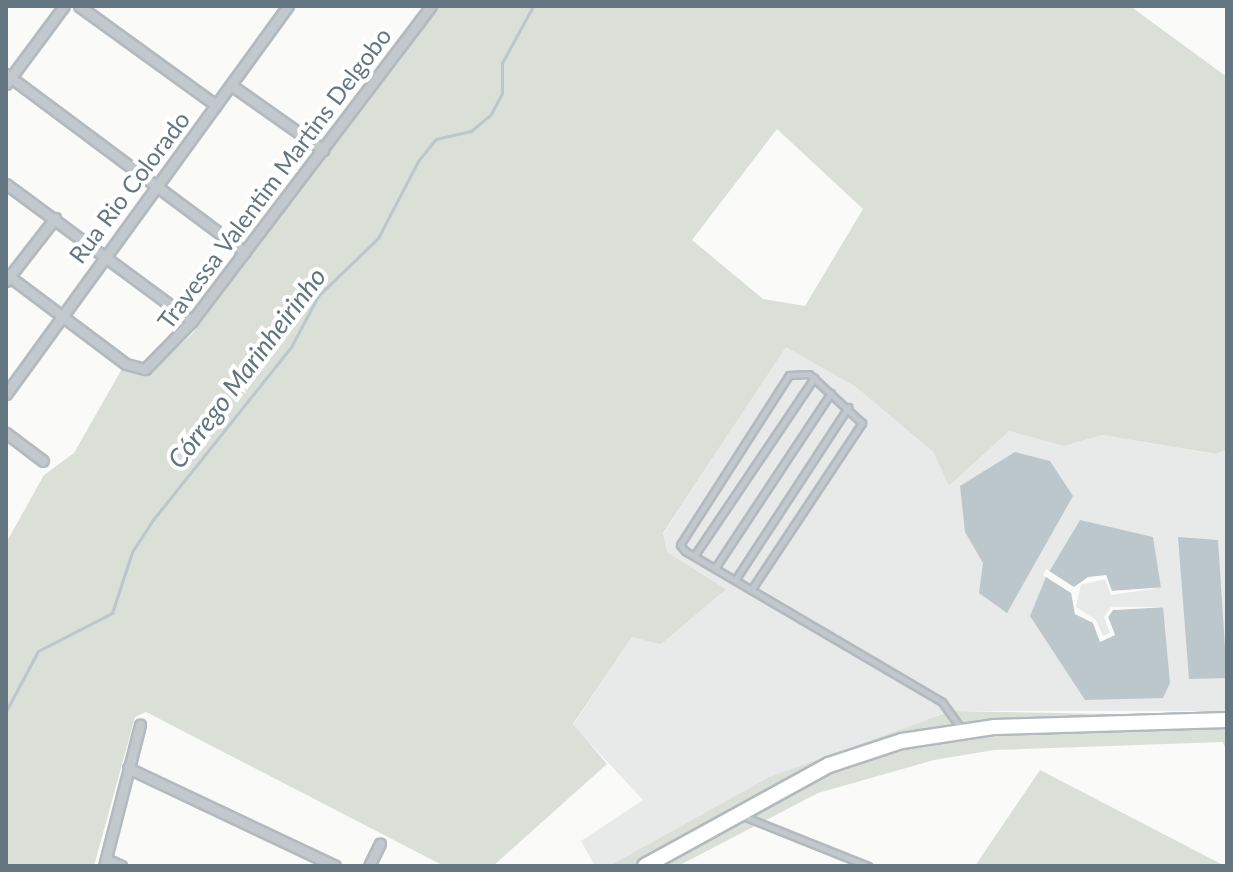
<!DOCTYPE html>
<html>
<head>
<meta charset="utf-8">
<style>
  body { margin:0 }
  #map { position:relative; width:1233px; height:872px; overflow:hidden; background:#fafaf8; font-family:Lato,sans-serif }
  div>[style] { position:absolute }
  .built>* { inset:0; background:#e8e9e9 }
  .green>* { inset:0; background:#dadfd7 }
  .water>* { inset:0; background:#bbc7cb }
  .pier>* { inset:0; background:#fafaf8 }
  .stream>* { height:3px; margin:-1.5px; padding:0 1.5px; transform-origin:1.5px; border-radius:1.5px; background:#bbc7cb }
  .roads { filter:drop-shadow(2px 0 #b3babf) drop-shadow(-2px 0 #b3babf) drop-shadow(0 2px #b3babf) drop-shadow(0 -2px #b3babf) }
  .service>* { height:5px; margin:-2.5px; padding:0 2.5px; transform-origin:2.5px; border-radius:2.5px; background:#c3c8cc }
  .minor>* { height:9px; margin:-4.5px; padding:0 4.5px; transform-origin:4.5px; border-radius:4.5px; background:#c3c8cc }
  .secondary>* { height:14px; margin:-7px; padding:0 7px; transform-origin:7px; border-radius:7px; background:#fff }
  span { translate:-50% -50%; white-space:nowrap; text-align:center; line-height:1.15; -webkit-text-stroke:8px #fff; paint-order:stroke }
  .street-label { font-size:24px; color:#657683 }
  .water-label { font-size:26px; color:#60757c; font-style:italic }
  .frame { position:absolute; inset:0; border:8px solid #657683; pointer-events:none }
</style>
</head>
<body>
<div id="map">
  <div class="built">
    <i style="clip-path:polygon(786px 346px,856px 387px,933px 452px,949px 486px,1009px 431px,1064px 446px,1102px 435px,1215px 454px,1227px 449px,1227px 711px,951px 711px,769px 777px,609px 866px,595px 866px,581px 841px,643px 800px,573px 725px,632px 637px,726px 589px,667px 552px,663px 534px)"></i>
  </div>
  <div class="green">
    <i style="clip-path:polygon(evenodd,439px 6px,1130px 6px,1227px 77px,1227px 449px,1216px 454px,1102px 435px,1064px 446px,1009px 431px,949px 486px,933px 452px,856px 387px,786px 347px,663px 533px,667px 552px,726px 589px,661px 644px,632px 637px,573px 724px,607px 764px,493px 866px,444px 866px,146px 712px,135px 717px,94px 866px,6px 866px,6px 543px,44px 475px,74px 453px,123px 367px,148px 374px,192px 334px,439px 6px,777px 129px,863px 209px,805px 306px,763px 299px,692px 240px,777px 129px)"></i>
    <i style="clip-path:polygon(951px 711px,1227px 716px,995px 722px,827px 761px,636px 866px,609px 866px,769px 777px)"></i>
    <i style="clip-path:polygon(1227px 724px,1227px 753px,1223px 742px,994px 750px,934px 760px,818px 793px,678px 866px,653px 866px,831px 769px,872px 755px,964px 734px)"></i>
    <i style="clip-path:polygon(1040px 770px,1225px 866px,975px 866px)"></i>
  </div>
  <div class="water">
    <i style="clip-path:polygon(1015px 452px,1050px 461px,1073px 496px,1007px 613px,979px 593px,983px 563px,965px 532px,960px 486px)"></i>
    <i style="clip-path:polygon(1080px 520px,1153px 537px,1161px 588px,1111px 591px,1106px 575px,1074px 588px,1049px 572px)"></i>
    <i style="clip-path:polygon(1178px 537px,1218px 540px,1227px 678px,1189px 679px)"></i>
    <i style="clip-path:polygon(1046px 577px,1072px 593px,1075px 614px,1093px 622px,1100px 641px,1115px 635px,1108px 617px,1113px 610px,1163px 607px,1170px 683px,1163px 698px,1085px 700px,1030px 616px)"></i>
  </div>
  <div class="pier">
    <i style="clip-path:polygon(1046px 569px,1074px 587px,1088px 577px,1106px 575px,1112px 591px,1165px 587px,1111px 595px,1105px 579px,1081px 585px,1076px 607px,1096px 620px,1103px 636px,1110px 633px,1104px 617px,1111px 607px,1167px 607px,1113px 610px,1108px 617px,1115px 635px,1100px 642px,1093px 623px,1075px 614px,1071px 593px,1043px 575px)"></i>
  </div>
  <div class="stream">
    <i style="left:6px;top:711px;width:68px;rotate:-61.9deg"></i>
    <i style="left:38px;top:651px;width:83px;rotate:-27.2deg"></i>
    <i style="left:112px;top:613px;width:64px;rotate:-71.8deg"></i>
    <i style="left:132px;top:552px;width:37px;rotate:-57deg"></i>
    <i style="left:152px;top:521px;width:223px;rotate:-51.4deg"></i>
    <i style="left:291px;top:347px;width:58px;rotate:-62.1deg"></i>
    <i style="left:318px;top:296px;width:83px;rotate:-44deg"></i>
    <i style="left:378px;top:238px;width:87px;rotate:-62.5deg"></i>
    <i style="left:418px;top:161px;width:28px;rotate:-51deg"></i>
    <i style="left:436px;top:139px;width:36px;rotate:-13deg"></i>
    <i style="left:471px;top:131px;width:26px;rotate:-40deg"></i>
    <i style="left:491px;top:114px;width:24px;rotate:-62deg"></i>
    <i style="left:502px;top:93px;width:30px;rotate:-90deg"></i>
    <i style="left:502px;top:63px;width:65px;rotate:-61.5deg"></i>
  </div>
  <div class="roads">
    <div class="service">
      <i style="left:694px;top:556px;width:215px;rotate:-56deg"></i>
      <i style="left:715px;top:568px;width:210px;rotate:-56.5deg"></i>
      <i style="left:735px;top:580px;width:207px;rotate:-56.8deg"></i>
      <i style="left:751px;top:590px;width:201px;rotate:-56.4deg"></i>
      <i style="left:862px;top:423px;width:72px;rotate:-137.2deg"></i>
      <i style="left:809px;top:374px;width:20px;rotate:177deg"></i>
      <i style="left:789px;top:375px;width:202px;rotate:122.7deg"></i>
      <i style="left:680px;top:545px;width:8px;rotate:50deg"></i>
      <i style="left:685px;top:551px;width:298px;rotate:30.4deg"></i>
      <i style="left:942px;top:702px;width:32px;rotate:54deg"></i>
      <i style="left:743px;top:816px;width:135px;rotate:21.8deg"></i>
    </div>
    <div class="minor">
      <i style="left:79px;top:6px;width:169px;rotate:35.9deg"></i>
      <i style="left:6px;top:74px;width:298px;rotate:36.7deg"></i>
      <i style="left:6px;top:84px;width:97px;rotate:-53.4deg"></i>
      <i style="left:231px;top:85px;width:113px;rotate:35.2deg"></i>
      <i style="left:6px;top:184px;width:231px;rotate:36.4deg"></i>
      <i style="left:6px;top:274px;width:150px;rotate:36.9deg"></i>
      <i style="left:126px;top:364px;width:20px;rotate:15deg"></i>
      <i style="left:145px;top:369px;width:67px;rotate:-45.6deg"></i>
      <i style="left:192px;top:321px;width:395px;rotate:-52.8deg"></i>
      <i style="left:6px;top:281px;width:80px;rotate:-52.1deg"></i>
      <i style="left:6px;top:394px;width:480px;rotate:-54deg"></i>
      <i style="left:6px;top:433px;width:46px;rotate:37.1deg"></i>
      <i style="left:128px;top:768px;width:229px;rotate:25.3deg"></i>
      <i style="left:106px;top:859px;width:17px;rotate:25deg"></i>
      <i style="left:104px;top:866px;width:146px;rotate:-75.7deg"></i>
      <i style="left:369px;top:866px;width:25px;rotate:-64deg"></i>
    </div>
    <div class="secondary">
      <i style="left:645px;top:866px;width:210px;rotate:-28.8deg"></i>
      <i style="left:829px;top:765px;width:77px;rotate:-18.2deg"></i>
      <i style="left:902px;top:741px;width:94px;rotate:-8.6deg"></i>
      <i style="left:995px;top:727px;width:232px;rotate:-1.7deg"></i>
    </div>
  </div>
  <div class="street-label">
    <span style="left:274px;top:178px;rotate:-53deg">Travessa Valentim Martins Delgobo</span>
    <span style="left:129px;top:187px;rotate:-53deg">Rua Rio Colorado</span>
  </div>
  <div class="water-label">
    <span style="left:247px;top:368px;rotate:-53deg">Córrego Marinheirinho</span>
  </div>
  <div class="frame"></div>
</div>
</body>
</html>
